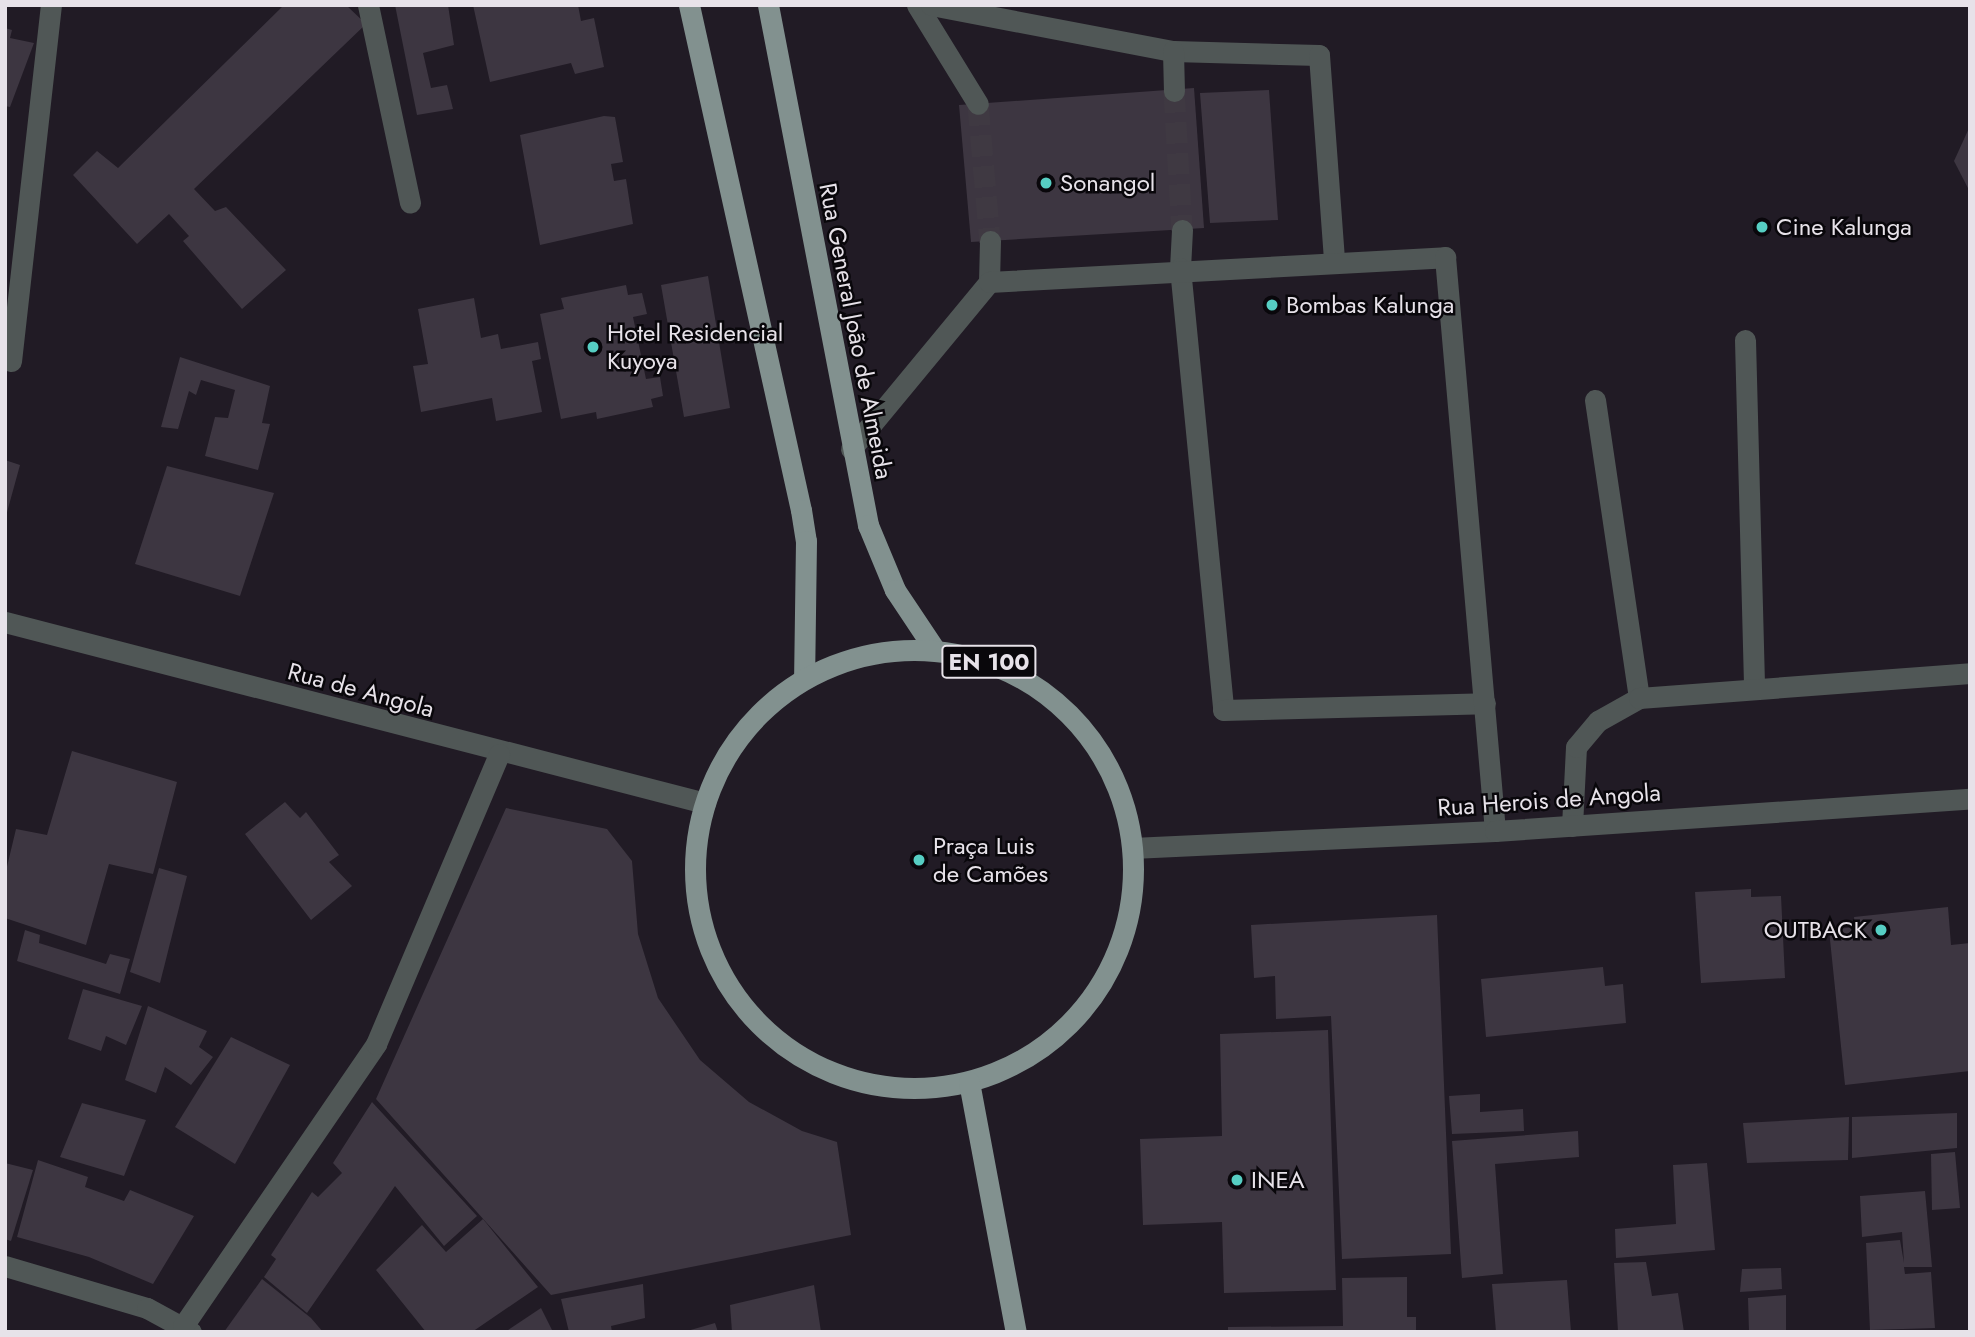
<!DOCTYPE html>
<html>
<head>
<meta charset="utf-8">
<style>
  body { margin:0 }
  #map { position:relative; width:1975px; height:1337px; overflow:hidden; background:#211b25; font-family:Jost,sans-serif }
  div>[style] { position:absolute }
  .building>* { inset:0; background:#3d3641 }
  .minor-tunnel>* { height:21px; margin-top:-10.5px; transform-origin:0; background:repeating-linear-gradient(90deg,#3f3942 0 21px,transparent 0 31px) }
  .minor>* { height:21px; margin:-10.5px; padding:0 10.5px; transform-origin:10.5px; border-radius:10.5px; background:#505756 }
  .major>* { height:21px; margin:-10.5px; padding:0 10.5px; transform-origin:10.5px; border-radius:10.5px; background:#82918f }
  .major>.ring { margin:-10.5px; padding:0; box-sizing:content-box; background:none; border:21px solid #82918f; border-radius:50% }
  .dots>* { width:19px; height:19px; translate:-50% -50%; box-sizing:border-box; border:4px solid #09070b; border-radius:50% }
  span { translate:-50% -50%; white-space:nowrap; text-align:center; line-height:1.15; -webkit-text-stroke:5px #09070b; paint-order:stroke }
  .shield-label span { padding:2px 5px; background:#09070b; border:2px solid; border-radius:5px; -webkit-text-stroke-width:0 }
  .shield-label { font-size:23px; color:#e7e2e9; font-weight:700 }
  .poi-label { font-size:24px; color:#e7e2e9 }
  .left { translate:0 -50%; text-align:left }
  .right { translate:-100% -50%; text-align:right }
  .street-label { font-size:24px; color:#e7e2e9 }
  .frame { position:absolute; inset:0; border:7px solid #e7e2e9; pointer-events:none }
</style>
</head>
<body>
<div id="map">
  <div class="building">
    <i style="clip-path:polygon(284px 5px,346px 5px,366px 24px,194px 189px,215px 211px,226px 207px,286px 270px,242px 309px,183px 241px,189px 236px,169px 214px,137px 244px,73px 175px,97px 151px,118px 168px)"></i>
    <i style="clip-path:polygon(395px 5px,448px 5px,454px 45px,423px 53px,431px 88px,447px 85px,453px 109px,417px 115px)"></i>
    <i style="clip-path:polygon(473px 5px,578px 5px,581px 21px,594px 18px,604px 67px,575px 74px,571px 63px,490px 82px)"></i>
    <i style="clip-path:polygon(5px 28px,12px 30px,10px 38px,34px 43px,10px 107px,5px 106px)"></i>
    <i style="clip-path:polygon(1194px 88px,1204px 228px,971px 242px,959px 105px)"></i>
    <i style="clip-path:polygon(1269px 90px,1278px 220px,1210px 223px,1200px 93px)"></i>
    <i style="clip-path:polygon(604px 116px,615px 117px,623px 162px,611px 164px,614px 181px,626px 179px,633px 224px,540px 245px,520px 135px)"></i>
    <i style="clip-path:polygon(1970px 126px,1970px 192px,1954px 161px)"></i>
    <i style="clip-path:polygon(708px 276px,730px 408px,684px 417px,661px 285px)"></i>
    <i style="clip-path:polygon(626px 285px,628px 295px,642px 293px,647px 314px,633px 317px,646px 379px,660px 377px,663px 396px,651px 399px,653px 407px,597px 419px,596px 412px,561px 419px,540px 314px,564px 309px,561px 298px)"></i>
    <i style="clip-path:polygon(474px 298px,481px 338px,498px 334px,501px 349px,538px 342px,541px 359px,532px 361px,542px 412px,496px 421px,492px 398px,421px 412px,413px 366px,428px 364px,418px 309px)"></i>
    <i style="clip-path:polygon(180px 357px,270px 386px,262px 423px,270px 424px,258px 470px,205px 456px,215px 417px,228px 418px,235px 390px,201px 380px,196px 395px,189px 391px,178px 429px,161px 427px)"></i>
    <i style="clip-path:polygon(5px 460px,20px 465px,6px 516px,5px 516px)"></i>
    <i style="clip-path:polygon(167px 466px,274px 493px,240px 596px,135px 564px)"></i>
    <i style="clip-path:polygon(72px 751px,177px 782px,153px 874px,109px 864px,86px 945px,5px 918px,5px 875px,16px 829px,47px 835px)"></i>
    <i style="clip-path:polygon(285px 802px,300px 818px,306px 812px,339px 855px,329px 862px,352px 886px,311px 920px,245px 834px)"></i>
    <i style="clip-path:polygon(506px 808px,607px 829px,632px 861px,638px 934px,658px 998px,700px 1060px,749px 1102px,802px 1131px,837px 1142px,851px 1235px,551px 1295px,376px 1099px)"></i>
    <i style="clip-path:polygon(159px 868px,187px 876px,160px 983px,130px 972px)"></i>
    <i style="clip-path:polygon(1751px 889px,1751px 897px,1781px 896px,1785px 978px,1701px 983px,1695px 892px)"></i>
    <i style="clip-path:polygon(1948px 907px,1951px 945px,1970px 943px,1970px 1071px,1845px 1085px,1829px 930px,1855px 927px,1854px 917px)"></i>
    <i style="clip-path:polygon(1437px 915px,1451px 1254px,1342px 1259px,1331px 1016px,1276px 1019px,1275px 976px,1254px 978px,1251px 925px)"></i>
    <i style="clip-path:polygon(25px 930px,40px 935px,39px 943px,106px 964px,110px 954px,130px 959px,120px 994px,17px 961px)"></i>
    <i style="clip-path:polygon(1603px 967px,1605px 986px,1623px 984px,1626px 1023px,1486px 1037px,1481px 979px)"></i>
    <i style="clip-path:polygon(83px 989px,142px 1006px,126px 1045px,106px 1036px,101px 1051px,68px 1039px)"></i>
    <i style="clip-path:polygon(148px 1006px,207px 1031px,199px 1047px,213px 1057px,191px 1085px,165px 1067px,156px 1093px,125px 1080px)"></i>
    <i style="clip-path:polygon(1328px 1030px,1336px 1290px,1224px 1293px,1222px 1222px,1143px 1225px,1140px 1139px,1222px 1136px,1220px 1034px)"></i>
    <i style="clip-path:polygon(231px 1037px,290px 1065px,235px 1164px,175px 1127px)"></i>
    <i style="clip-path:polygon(1480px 1094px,1480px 1112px,1523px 1109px,1524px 1131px,1452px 1134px,1449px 1096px)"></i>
    <i style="clip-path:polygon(372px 1102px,477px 1216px,444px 1246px,395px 1186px,307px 1313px,264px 1277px,276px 1259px,271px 1255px,312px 1192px,318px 1197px,342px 1173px,333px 1163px)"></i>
    <i style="clip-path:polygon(82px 1103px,146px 1120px,124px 1176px,60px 1157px)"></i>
    <i style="clip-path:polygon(1957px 1113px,1957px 1148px,1852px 1158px,1852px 1117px)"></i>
    <i style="clip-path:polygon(1849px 1117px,1848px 1160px,1747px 1163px,1743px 1123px)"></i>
    <i style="clip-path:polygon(1578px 1131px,1579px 1157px,1495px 1164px,1503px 1274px,1462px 1278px,1452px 1141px)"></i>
    <i style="clip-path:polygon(1955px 1152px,1960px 1208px,1932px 1210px,1931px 1154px)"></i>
    <i style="clip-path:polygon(38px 1160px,88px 1177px,85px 1187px,124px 1201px,130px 1190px,194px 1216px,153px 1284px,89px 1257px,17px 1237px)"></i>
    <i style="clip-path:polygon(5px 1163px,33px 1170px,11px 1241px,5px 1239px)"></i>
    <i style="clip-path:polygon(1707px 1163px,1715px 1250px,1616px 1258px,1615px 1229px,1676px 1224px,1673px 1165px)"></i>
    <i style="clip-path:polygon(1925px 1191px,1932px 1267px,1904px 1267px,1905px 1274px,1931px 1272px,1935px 1328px,1870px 1330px,1866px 1243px,1900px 1240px,1904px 1263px,1902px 1232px,1862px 1237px,1860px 1196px)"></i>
    <i style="clip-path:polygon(483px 1219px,538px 1287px,472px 1332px,426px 1332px,376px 1270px,422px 1225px,446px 1252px)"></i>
    <i style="clip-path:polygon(1646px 1262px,1652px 1296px,1678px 1293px,1684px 1332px,1618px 1332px,1614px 1263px)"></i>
    <i style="clip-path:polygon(1781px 1268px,1782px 1289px,1740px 1292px,1742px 1269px)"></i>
    <i style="clip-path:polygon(1407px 1277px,1407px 1317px,1416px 1317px,1416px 1332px,1228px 1332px,1228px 1327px,1343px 1326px,1342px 1278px)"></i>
    <i style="clip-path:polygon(262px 1279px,311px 1318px,323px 1332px,224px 1332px)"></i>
    <i style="clip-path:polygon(1567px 1280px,1571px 1332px,1496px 1332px,1492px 1284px)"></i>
    <i style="clip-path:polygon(643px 1284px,645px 1318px,611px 1326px,612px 1332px,569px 1332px,561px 1299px)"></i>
    <i style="clip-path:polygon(814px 1285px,821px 1332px,732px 1332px,730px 1305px)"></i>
    <i style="clip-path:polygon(1786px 1295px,1786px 1332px,1749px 1332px,1748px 1298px)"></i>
    <i style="clip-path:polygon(541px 1308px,553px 1332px,505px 1332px)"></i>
    <i style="clip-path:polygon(715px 1323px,718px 1332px,687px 1332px,687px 1331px)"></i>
  </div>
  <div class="minor-tunnel">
    <i style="left:1174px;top:91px;width:139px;rotate:86.7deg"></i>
    <i style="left:978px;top:104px;width:138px;rotate:85deg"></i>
  </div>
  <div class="minor">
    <i style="left:368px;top:5px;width:202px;rotate:78deg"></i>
    <i style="left:917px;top:5px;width:116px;rotate:58.4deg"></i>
    <i style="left:931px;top:5px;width:246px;rotate:10.8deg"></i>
    <i style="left:1173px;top:51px;width:146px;rotate:1.6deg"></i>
    <i style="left:1319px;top:55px;width:206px;rotate:85.8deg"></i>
    <i style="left:1173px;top:51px;width:40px;rotate:88.6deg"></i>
    <i style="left:1182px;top:230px;width:38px;rotate:93deg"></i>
    <i style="left:1180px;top:268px;width:444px;rotate:84.4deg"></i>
    <i style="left:1223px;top:710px;width:262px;rotate:-1.5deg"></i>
    <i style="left:989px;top:282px;width:41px;rotate:-88.6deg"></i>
    <i style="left:1745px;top:340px;width:349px;rotate:88.5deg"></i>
    <i style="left:11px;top:361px;width:358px;rotate:-83.6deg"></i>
    <i style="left:1595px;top:400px;width:301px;rotate:81.6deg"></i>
    <i style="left:851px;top:449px;width:217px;rotate:-50.4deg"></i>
    <i style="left:989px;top:282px;width:457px;rotate:-3.1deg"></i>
    <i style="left:1445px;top:257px;width:576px;rotate:85.02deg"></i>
    <i style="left:5px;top:622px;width:723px;rotate:14.5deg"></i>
    <i style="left:1572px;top:826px;width:79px;rotate:-87.1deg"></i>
    <i style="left:1576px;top:747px;width:34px;rotate:-50deg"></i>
    <i style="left:1598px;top:721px;width:47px;rotate:-29.3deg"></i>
    <i style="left:1639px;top:698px;width:332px;rotate:-4.3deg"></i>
    <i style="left:1132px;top:848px;width:363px;rotate:-2.7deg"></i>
    <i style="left:1495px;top:831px;width:476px;rotate:-3.9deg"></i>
    <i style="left:5px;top:1266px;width:148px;rotate:16.5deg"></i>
    <i style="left:147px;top:1308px;width:50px;rotate:28.6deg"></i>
    <i style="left:183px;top:1326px;width:342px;rotate:-55.6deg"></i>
    <i style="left:376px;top:1044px;width:315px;rotate:-67deg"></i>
  </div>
  <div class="major">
    <i style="left:689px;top:5px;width:517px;rotate:77.5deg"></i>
    <i style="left:801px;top:510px;width:31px;rotate:81deg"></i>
    <i style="left:806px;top:541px;width:135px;rotate:90.8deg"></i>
    <i style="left:768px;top:5px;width:530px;rotate:79.11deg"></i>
    <i style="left:868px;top:525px;width:70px;rotate:67.4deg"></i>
    <i style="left:895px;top:590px;width:72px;rotate:56.3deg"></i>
    <i class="ring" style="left:695px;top:650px;width:417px;height:417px"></i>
    <i style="left:969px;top:1082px;width:254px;rotate:79.4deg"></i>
  </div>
  <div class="dots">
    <i style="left:1046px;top:183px;background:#56cec3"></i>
    <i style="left:1762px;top:227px;background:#56cec3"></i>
    <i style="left:1272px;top:305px;background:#56cec3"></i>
    <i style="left:593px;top:347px;background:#56cec3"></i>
    <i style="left:919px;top:860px;background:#56cec3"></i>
    <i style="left:1881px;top:930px;background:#56cec3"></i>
    <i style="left:1237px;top:1180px;background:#56cec3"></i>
  </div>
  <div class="shield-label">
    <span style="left:989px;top:662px">EN 100</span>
  </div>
  <div class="poi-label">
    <span class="left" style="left:1060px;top:183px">Sonangol</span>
    <span class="left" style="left:1776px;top:227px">Cine Kalunga</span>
    <span class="left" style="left:1286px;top:305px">Bombas Kalunga</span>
    <span class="left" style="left:607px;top:347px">Hotel Residencial<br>Kuyoya</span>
    <span class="left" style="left:933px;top:860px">Praça Luis<br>de Camões</span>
    <span class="right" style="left:1867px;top:930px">OUTBACK</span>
    <span class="left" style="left:1251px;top:1180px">INEA</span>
  </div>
  <div class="street-label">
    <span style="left:856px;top:331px;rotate:79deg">Rua General João de Almeida</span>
    <span style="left:361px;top:690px;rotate:15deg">Rua de Angola</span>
    <span style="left:1549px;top:800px;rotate:-4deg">Rua Herois de Angola</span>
  </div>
  <div class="frame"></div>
</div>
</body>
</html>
